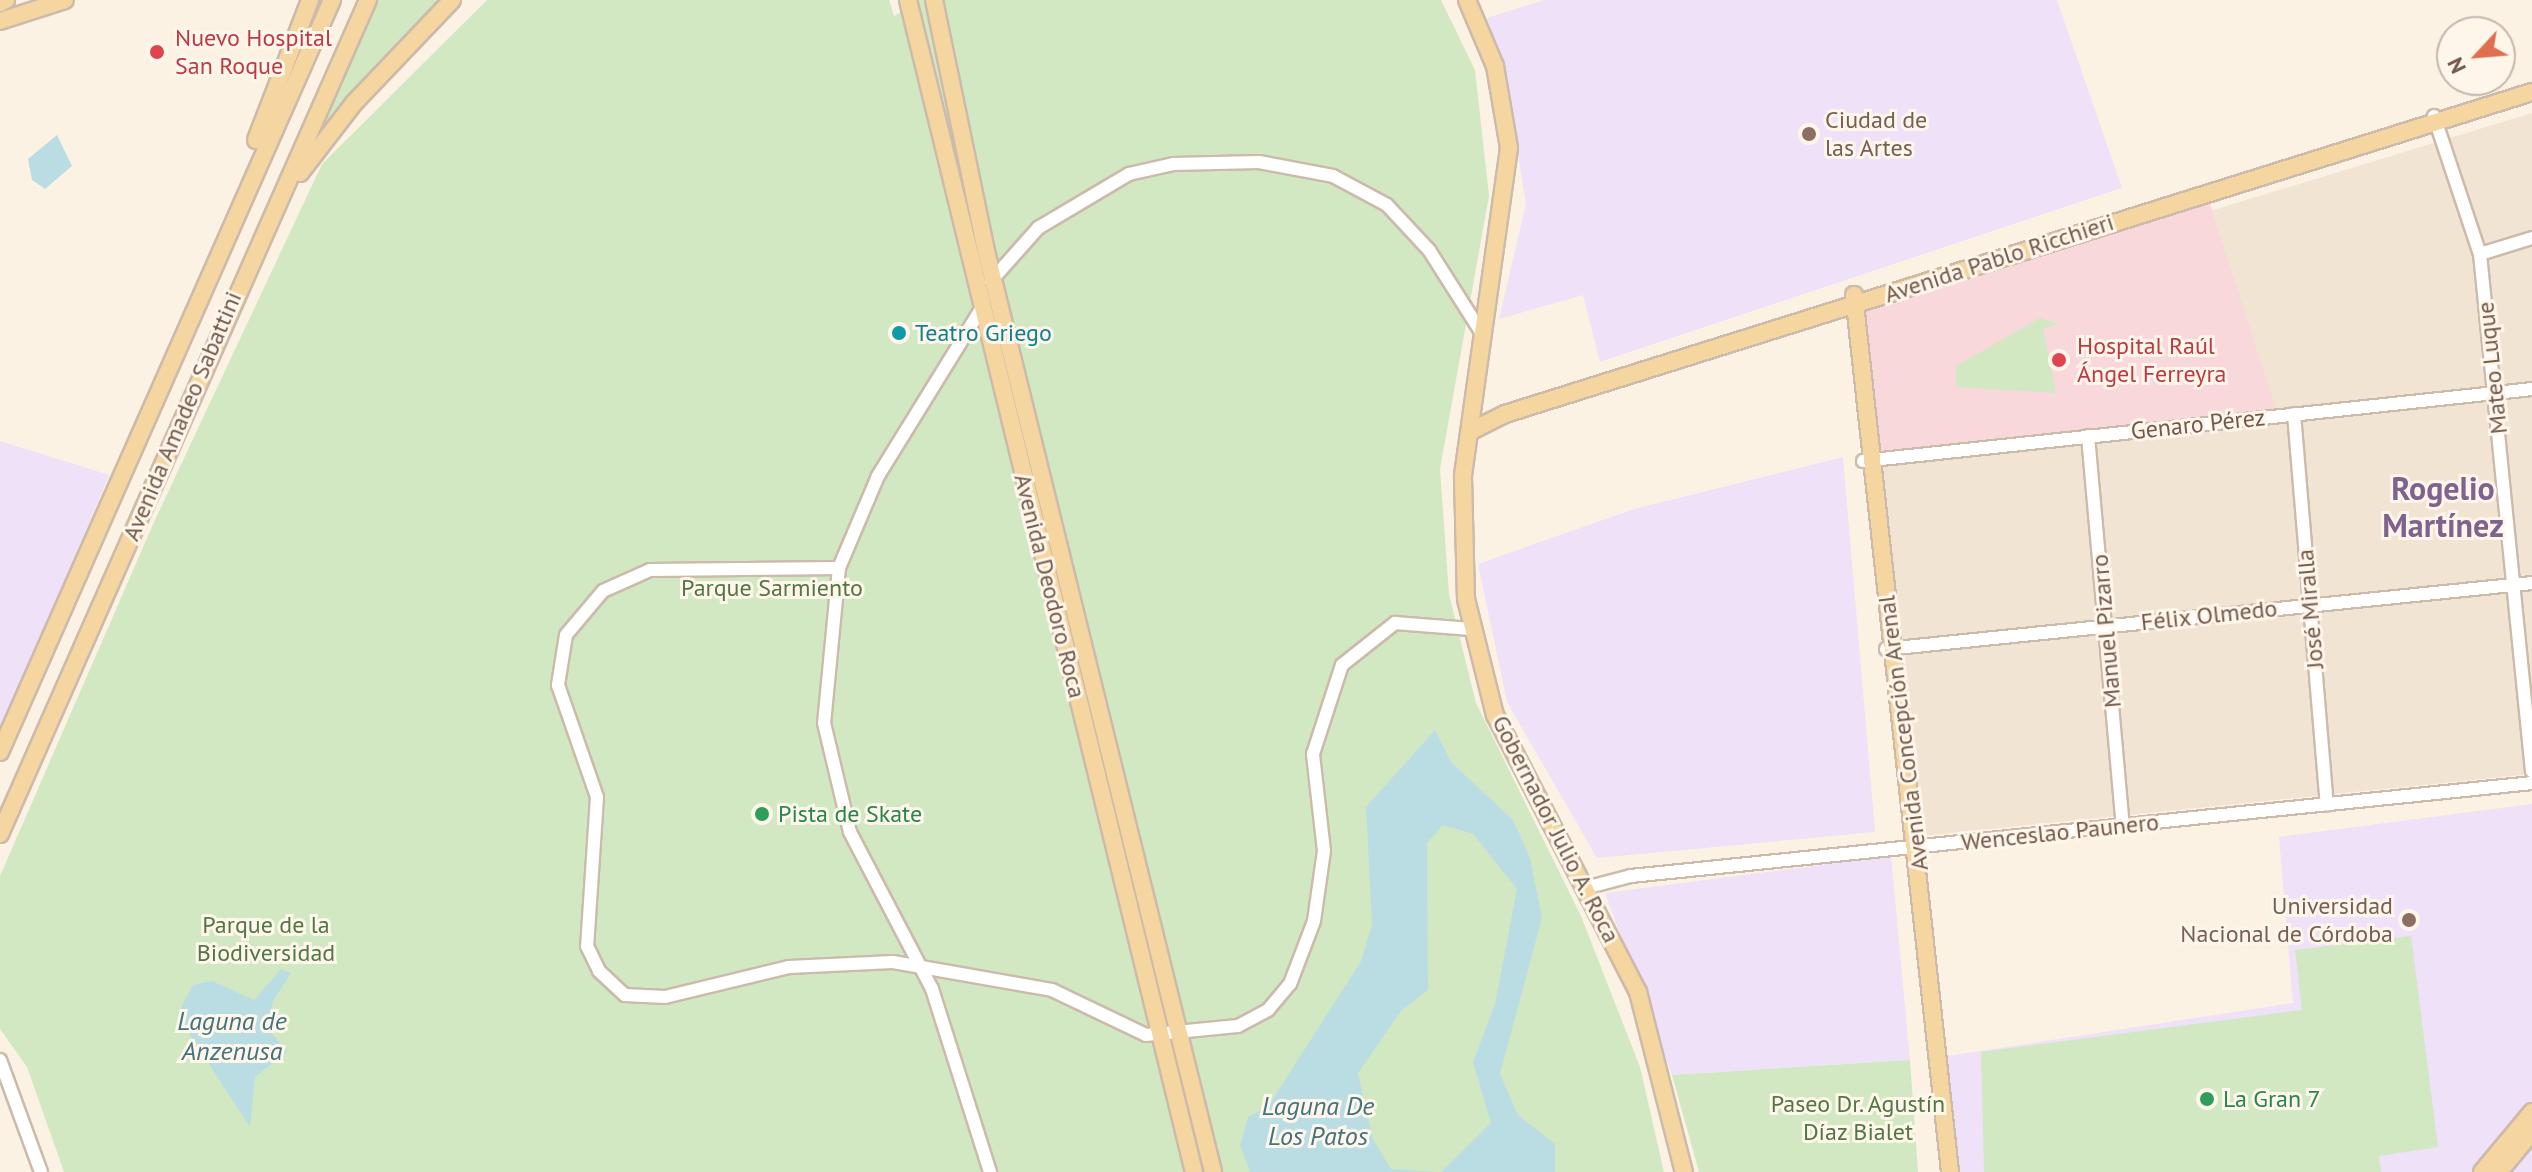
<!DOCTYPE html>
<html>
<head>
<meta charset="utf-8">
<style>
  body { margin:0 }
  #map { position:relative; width:2532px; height:1172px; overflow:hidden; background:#fbf2e4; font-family:"PT Sans",sans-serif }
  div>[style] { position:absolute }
  .residential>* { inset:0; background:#f2e4d3 }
  .education>* { inset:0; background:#efe1f7 }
  .medical>* { inset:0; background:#f8d8db }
  .green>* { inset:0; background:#d2e8c3 }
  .water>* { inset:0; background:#badde3 }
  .roads { filter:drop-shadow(2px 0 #ccbaab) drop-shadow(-2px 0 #ccbaab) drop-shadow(0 2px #ccbaab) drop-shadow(0 -2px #ccbaab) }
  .minor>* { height:12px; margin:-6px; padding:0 6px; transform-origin:6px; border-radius:6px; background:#fff }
  .major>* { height:16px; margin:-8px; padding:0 8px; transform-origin:8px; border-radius:8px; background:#f6d6a0 }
  .dots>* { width:22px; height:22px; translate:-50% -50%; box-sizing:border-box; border:4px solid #fef6ea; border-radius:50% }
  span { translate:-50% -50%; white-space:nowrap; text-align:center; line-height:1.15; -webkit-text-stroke:6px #fef6ea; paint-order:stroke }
  .health-label { font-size:24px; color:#be3a42 }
  .left { translate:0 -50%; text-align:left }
  .education-label { font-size:24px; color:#785e54 }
  .right { translate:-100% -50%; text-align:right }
  .street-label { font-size:24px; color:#72594b }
  .culture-label { font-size:24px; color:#0d838f }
  .park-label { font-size:24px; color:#537743 }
  .leisure-label { font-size:24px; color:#27864d }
  .water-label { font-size:26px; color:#43737e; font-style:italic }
  .district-label { font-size:32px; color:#7f638e; font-weight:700 }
  .north { position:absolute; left:2436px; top:16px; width:80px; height:80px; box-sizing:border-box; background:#fef6ea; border:2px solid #c6b7aa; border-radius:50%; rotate:244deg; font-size:22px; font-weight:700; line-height:32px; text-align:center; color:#72594b }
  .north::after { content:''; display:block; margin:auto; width:28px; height:36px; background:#df6f4f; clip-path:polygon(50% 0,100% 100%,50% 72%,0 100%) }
</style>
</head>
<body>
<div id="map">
  <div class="residential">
    <i style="clip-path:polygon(2532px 113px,2532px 774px,1922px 836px,1866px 316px)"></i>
  </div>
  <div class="education">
    <i style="clip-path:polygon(1544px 0,2057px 0,2122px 188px,1600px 362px,1583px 295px,1499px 319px,1526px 204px,1506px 80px,1487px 18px)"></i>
    <i style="clip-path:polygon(0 441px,109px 475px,0 736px)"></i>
    <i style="clip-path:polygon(1843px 457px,1875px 832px,1597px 858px,1507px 702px,1478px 564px,1634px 509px)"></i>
    <i style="clip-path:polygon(2532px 804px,2532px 1172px,1953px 1172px,1941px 1057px,2293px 1003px,2279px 837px)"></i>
    <i style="clip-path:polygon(1891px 856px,1910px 1060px,1672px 1075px,1605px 893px)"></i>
  </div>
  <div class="medical">
    <i style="clip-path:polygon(2208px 198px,2277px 412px,1867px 455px,1854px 308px)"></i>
  </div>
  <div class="green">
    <i style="clip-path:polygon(375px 0,445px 0,304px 154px)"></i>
    <i style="clip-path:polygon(487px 0,889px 0,894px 16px,920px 0,1441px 0,1475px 70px,1489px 196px,1440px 469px,1449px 594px,1476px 703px,1581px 916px,1640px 1067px,1664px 1172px,64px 1172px,27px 1067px,0 1029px,0 876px,154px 522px,322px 164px)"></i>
    <i style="clip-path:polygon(2040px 318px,2059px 324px,2043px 328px,2056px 393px,1956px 387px,1956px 366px)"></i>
    <i style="clip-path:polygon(2411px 936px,2438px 1147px,2379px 1156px,2381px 1172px,1984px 1172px,1981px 1052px,2302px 1010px,2295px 950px)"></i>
    <i style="clip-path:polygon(1910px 1060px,1918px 1172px,1699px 1172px,1672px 1075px)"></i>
  </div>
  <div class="water">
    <i style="clip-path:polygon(57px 135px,72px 166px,45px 189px,32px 180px,28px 159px)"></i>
    <i style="clip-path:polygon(1435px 730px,1451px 762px,1513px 820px,1530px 858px,1542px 918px,1500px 1074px,1518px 1115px,1555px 1144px,1555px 1172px,1441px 1172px,1491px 1123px,1473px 1062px,1495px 1004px,1517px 889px,1473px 834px,1443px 825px,1427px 843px,1428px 990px,1401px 1011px,1358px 1073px,1373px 1139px,1391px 1169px,1437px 1172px,1250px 1172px,1240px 1146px,1248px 1117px,1269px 1105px,1361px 961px,1372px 925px,1366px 807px)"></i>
    <i style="clip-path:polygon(281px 969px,291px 973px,273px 1001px,268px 1028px,287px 1052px,255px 1077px,250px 1127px,177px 1015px,193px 985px,212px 981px,254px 1000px)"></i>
  </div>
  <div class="roads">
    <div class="minor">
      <i style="left:2434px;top:116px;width:145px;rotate:71.6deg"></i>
      <i style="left:2480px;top:254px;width:520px;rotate:84.26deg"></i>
      <i style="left:2480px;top:254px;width:54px;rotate:-17.1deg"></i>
      <i style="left:991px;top:281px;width:71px;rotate:-48.4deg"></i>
      <i style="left:1038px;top:228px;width:106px;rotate:-30.7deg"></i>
      <i style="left:1129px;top:174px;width:45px;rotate:-12.8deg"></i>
      <i style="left:1173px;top:164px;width:86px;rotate:-1.3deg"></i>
      <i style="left:1259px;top:162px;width:75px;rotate:10.7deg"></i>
      <i style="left:1333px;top:176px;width:61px;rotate:28.2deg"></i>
      <i style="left:1387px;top:205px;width:62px;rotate:47deg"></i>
      <i style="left:1429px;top:250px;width:97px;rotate:57.6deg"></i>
      <i style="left:983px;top:306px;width:200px;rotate:121.7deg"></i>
      <i style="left:878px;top:476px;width:100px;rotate:113deg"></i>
      <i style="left:839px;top:568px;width:156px;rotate:95.5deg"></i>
      <i style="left:824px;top:723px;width:112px;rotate:76.6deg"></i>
      <i style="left:850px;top:832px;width:177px;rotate:62.4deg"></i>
      <i style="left:932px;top:989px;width:192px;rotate:72.4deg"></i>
      <i style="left:2294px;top:414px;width:392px;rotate:85.2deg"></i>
      <i style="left:2088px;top:436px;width:392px;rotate:84.9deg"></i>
      <i style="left:1863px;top:461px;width:673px;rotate:-6.14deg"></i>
      <i style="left:839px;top:568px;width:189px;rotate:179.4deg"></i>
      <i style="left:650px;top:570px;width:51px;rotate:155.9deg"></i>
      <i style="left:603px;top:591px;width:57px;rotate:130.1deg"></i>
      <i style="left:566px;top:635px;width:51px;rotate:99.1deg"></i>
      <i style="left:558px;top:685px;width:119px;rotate:70.8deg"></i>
      <i style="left:597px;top:797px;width:149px;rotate:93.8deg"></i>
      <i style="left:587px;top:946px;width:28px;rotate:64deg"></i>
      <i style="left:599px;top:971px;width:35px;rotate:43deg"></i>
      <i style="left:625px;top:995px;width:40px;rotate:2.9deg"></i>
      <i style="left:665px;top:997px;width:128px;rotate:-13.6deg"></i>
      <i style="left:789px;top:967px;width:104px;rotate:-2.8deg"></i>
      <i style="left:893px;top:962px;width:161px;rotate:10deg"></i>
      <i style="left:1052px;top:990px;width:104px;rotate:25.6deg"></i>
      <i style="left:1146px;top:1035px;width:92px;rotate:-5.6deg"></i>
      <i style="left:1238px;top:1026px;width:34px;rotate:-28deg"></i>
      <i style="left:1268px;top:1010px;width:34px;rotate:-50deg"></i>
      <i style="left:1290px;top:984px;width:67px;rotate:-69.1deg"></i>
      <i style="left:1314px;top:921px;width:71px;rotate:-81.9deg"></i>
      <i style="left:1324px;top:851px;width:98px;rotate:-96.5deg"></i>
      <i style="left:1313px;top:754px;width:94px;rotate:-72deg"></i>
      <i style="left:1342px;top:665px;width:68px;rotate:-38.4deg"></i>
      <i style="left:1395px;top:623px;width:76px;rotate:4.5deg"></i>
      <i style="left:1886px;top:649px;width:649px;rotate:-5.83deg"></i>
      <i style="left:1589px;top:887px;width:43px;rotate:-14.7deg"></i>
      <i style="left:1631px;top:876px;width:906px;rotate:-5.89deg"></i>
      <i style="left:0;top:1060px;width:119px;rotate:69.9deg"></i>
    </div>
    <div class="major">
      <i style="left:908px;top:0;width:1206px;rotate:76.29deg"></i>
      <i style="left:934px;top:0;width:256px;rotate:78.3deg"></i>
      <i style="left:986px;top:251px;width:949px;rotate:76.15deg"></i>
      <i style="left:1467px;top:0;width:72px;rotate:67deg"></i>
      <i style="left:1495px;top:66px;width:83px;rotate:80.3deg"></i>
      <i style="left:1509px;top:148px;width:332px;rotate:98deg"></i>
      <i style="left:1463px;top:477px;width:122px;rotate:88.6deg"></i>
      <i style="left:1466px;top:599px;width:120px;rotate:76deg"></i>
      <i style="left:1495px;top:715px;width:312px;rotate:62.7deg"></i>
      <i style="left:1638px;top:992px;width:186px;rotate:75.7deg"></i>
      <i style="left:0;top:3px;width:7px;rotate:-27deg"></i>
      <i style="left:0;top:21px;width:68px;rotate:-17.9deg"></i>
      <i style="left:256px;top:140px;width:150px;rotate:-68.9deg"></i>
      <i style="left:300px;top:173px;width:88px;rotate:-52.4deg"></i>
      <i style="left:354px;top:103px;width:142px;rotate:-46.4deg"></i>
      <i style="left:1854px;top:295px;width:882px;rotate:83.75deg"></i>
      <i style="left:1469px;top:432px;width:40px;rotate:-26.6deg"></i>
      <i style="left:1505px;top:414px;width:1076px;rotate:-17.41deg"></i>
      <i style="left:0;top:752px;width:822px;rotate:-66.18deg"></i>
      <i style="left:0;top:834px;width:912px;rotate:-66.19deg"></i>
      <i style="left:2482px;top:1172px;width:78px;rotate:-50.2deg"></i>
      <i style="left:2499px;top:1172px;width:52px;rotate:-50.5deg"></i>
    </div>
  </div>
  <div class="dots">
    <i style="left:157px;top:52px;background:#e0444e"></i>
    <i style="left:1809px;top:134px;background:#8d6e63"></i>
    <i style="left:899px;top:333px;background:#0f9aa8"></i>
    <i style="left:2059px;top:360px;background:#e0444e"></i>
    <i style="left:762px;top:814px;background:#2e9e5b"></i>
    <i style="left:2409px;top:920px;background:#8d6e63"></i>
    <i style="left:2207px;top:1099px;background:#2e9e5b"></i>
  </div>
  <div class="health-label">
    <span class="left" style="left:175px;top:52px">Nuevo Hospital<br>San Roque</span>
    <span class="left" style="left:2077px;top:360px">Hospital Raúl<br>Ángel Ferreyra</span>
  </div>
  <div class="education-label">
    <span class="left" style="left:1825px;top:134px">Ciudad de<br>las Artes</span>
    <span class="right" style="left:2393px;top:920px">Universidad<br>Nacional de Córdoba</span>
  </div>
  <div class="street-label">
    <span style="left:1999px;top:258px;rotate:-18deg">Avenida Pablo Ricchieri</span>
    <span style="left:2492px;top:368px;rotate:-96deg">Mateo Luque</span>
    <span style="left:182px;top:416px;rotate:-67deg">Avenida Amadeo Sabattini</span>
    <span style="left:2198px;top:424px;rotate:-6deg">Genaro Pérez</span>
    <span style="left:1050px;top:586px;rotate:76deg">Avenida Deodoro Roca</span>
    <span style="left:2310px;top:609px;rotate:-95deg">José Miralla</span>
    <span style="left:2209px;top:615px;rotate:-6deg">Félix Olmedo</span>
    <span style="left:2106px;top:631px;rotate:-95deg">Manuel Pizarro</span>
    <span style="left:1903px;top:733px;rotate:-97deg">Avenida Concepción Arenal</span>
    <span style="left:1556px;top:829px;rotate:63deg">Gobernador Julio A. Roca</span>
    <span style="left:2060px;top:832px;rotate:-6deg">Wenceslao Paunero</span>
  </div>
  <div class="culture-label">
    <span class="left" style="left:915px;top:333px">Teatro Griego</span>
  </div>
  <div class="park-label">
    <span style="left:772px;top:588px">Parque Sarmiento</span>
    <span style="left:266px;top:939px">Parque de la<br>Biodiversidad</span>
    <span style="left:1858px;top:1118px">Paseo Dr. Agustín<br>Díaz Bialet</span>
  </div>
  <div class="leisure-label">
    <span class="left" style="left:778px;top:814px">Pista de Skate</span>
    <span class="left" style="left:2223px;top:1099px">La Gran 7</span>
  </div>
  <div class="water-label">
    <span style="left:232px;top:1036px">Laguna de<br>Anzenusa</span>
    <span style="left:1318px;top:1121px">Laguna De<br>Los Patos</span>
  </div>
  <div class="district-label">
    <span style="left:2443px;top:507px">Rogelio<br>Martínez</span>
  </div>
  <div class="north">N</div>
</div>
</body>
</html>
